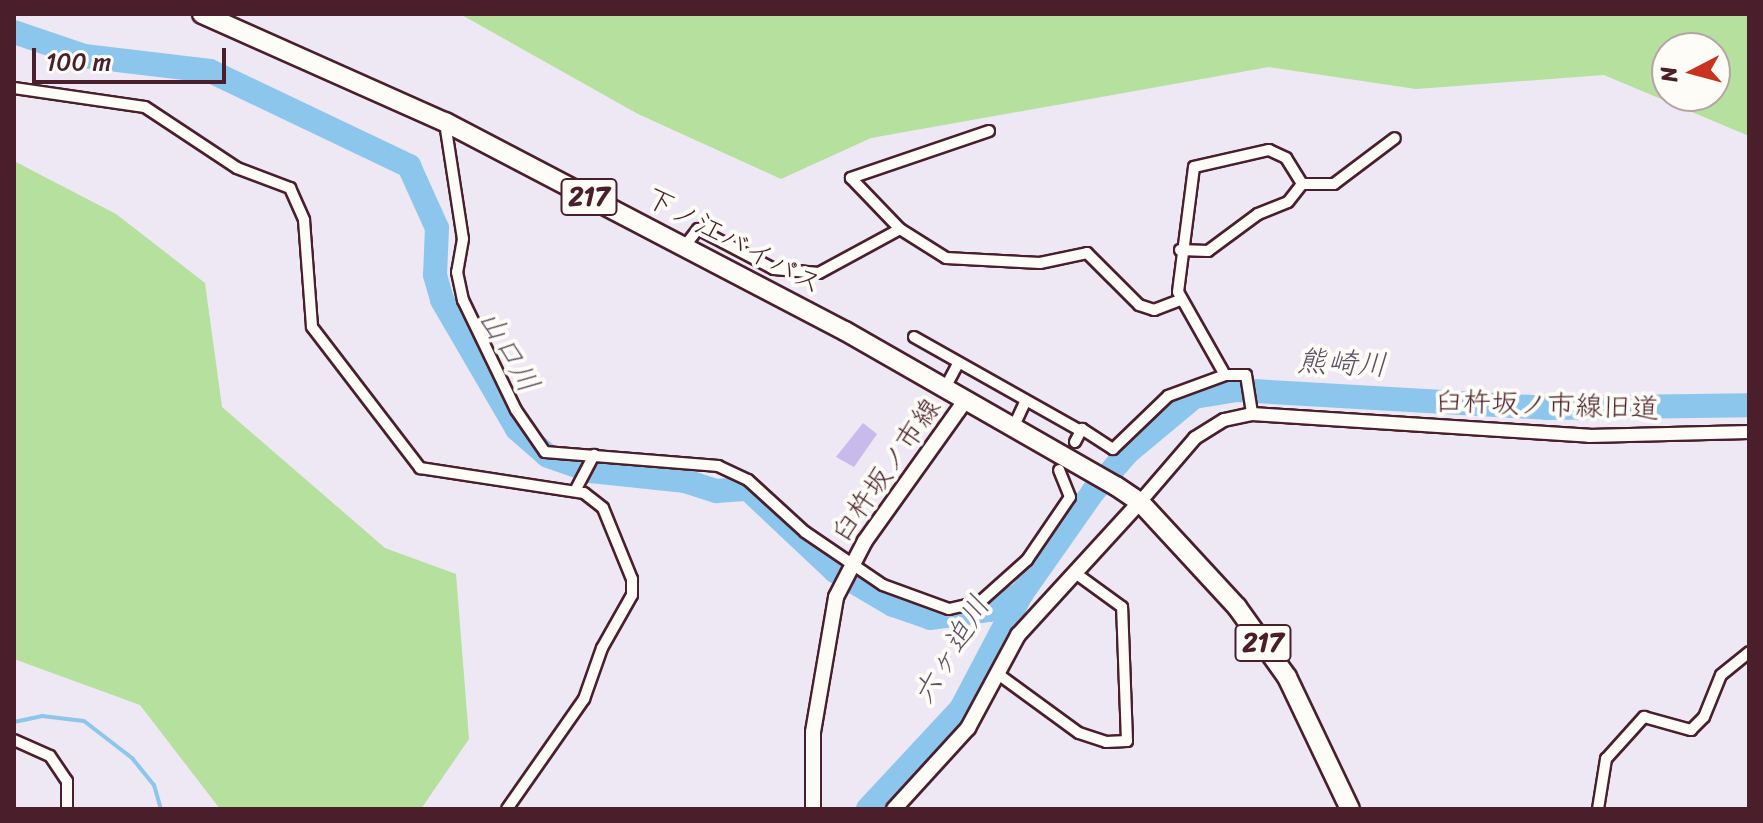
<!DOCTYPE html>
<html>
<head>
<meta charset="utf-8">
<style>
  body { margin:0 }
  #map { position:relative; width:1763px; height:823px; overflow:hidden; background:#ede8f3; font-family:Sriracha,"Klee One",sans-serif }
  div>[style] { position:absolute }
  .green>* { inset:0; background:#b5e09d }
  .stream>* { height:4px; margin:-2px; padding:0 2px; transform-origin:2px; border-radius:2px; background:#8dc6ec }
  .river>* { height:24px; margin:-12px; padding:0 12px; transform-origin:12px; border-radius:12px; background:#8dc6ec }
  .building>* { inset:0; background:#c8baeb }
  .roads { filter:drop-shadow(2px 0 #4a1f2b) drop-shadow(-2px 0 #4a1f2b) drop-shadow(0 2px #4a1f2b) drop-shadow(0 -2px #4a1f2b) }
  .minor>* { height:10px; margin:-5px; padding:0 5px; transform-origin:5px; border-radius:5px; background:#fdfcf7 }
  .tertiary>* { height:12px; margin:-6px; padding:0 6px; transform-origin:6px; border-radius:6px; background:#fdfcf7 }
  .secondary>* { height:14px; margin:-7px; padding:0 7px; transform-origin:7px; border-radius:7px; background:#fdfcf7 }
  .trunk>* { height:18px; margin:-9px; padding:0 9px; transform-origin:9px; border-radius:9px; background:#fdfcf7 }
  span { translate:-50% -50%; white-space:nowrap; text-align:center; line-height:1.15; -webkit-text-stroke:8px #fdfcf7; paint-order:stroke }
  .shield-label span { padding:2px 6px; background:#fdfcf7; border:2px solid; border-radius:6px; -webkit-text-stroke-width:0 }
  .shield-label { font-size:26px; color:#4a1f2b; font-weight:700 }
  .street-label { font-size:28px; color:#4a1f2b }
  .water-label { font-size:30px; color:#5e5165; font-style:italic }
  .frame { position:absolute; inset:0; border:16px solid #4a1f2b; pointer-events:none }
  .north { position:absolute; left:1651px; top:32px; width:80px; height:80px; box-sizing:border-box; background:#fdfcf7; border:2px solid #b5a4a5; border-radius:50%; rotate:264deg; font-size:22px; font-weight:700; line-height:32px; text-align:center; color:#4a1f2b }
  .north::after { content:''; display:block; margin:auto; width:28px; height:36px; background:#c8321e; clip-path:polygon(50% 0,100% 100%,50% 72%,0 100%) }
  .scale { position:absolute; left:32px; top:48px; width:194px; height:36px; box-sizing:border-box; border:4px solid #4a1f2b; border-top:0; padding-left:10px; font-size:24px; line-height:28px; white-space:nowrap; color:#4a1f2b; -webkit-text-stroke:6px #fdfcf7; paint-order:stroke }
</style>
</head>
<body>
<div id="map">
  <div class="green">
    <i style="clip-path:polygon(evenodd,460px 14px,1749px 14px,1749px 136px,1604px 75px,1416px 89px,1269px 67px,871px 138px,781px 179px,638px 114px,460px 14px,1667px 48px,1715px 48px,1715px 96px,1667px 96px,1667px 48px)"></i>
    <i style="clip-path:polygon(14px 161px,116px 214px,205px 283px,222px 407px,385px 548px,456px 574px,469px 739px,421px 809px,220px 809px,140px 705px,14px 659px)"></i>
  </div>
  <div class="stream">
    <i style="left:14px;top:722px;width:29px;rotate:-12deg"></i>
    <i style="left:42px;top:716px;width:42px;rotate:6.8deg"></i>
    <i style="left:84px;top:721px;width:61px;rotate:37.6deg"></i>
    <i style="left:132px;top:758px;width:35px;rotate:51deg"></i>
    <i style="left:154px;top:785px;width:25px;rotate:74deg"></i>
  </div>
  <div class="river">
    <i style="left:14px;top:32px;width:74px;rotate:18.9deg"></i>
    <i style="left:84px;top:56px;width:127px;rotate:6.8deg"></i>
    <i style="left:210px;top:71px;width:221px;rotate:25.5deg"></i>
    <i style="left:409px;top:166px;width:68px;rotate:65.7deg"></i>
    <i style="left:437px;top:228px;width:47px;rotate:92.4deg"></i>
    <i style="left:435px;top:275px;width:26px;rotate:74deg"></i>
    <i style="left:442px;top:300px;width:149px;rotate:59.8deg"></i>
    <i style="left:517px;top:429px;width:41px;rotate:41.1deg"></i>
    <i style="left:548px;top:456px;width:46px;rotate:19.2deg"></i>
    <i style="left:591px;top:471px;width:95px;rotate:6.1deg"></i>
    <i style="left:685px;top:481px;width:33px;rotate:18deg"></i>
    <i style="left:716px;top:491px;width:32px;rotate:-4deg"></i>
    <i style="left:748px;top:489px;width:120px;rotate:43.3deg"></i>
    <i style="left:835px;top:571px;width:67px;rotate:30.4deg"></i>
    <i style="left:893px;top:605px;width:39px;rotate:19deg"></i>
    <i style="left:930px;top:618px;width:60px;rotate:-7.7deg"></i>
    <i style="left:989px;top:610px;width:37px;rotate:-27deg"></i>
    <i style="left:868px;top:809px;width:137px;rotate:-47.1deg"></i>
    <i style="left:961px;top:709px;width:131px;rotate:-62.3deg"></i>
    <i style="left:1022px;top:593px;width:123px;rotate:-54.9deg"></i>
    <i style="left:1093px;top:492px;width:53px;rotate:-48.8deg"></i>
    <i style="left:1128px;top:452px;width:86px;rotate:-39.8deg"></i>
    <i style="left:1194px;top:397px;width:44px;rotate:-9.2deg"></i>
    <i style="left:1237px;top:390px;width:310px;rotate:3.3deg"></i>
    <i style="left:1546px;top:408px;width:203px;rotate:-0.8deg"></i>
  </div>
  <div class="building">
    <i style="clip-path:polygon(863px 423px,877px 434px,854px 467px,836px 457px)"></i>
  </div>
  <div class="roads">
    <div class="minor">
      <i style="left:14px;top:88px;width:132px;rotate:8.3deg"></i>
      <i style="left:145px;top:107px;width:110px;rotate:33.5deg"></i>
      <i style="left:237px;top:168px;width:57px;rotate:20.7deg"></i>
      <i style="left:290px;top:188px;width:35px;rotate:66deg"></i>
      <i style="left:304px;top:220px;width:107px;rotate:85.7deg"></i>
      <i style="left:312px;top:327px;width:178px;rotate:52.5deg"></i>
      <i style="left:420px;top:468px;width:166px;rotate:8.7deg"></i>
      <i style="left:584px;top:493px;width:24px;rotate:38deg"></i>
      <i style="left:603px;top:508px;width:77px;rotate:67.8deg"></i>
      <i style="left:632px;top:579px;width:16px;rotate:90deg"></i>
      <i style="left:632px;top:595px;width:61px;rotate:119.5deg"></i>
      <i style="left:602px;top:648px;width:54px;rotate:109.4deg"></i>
      <i style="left:584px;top:699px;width:134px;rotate:125deg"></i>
      <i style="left:445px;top:123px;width:117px;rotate:81.2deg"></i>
      <i style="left:463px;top:239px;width:34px;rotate:100deg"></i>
      <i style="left:457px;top:272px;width:29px;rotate:78deg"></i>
      <i style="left:463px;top:300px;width:122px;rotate:64.3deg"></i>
      <i style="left:516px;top:410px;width:51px;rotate:55.4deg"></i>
      <i style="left:545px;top:452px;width:174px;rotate:4.6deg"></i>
      <i style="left:718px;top:466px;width:33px;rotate:25deg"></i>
      <i style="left:748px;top:480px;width:77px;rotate:42.4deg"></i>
      <i style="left:805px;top:532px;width:94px;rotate:34.2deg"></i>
      <i style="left:883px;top:585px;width:70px;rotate:20deg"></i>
      <i style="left:949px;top:609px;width:32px;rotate:-13deg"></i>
      <i style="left:980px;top:602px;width:63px;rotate:-41.8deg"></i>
      <i style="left:1027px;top:560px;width:76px;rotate:-55.7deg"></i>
      <i style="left:1070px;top:497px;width:29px;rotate:-112deg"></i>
      <i style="left:989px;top:131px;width:146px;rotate:161.2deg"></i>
      <i style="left:851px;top:178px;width:71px;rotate:46.1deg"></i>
      <i style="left:900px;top:229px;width:54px;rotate:32.2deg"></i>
      <i style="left:946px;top:258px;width:94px;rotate:3deg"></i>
      <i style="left:1040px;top:263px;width:48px;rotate:-12deg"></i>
      <i style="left:1087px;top:253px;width:74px;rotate:45deg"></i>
      <i style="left:1139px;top:305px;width:16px;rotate:18deg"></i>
      <i style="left:1154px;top:310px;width:28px;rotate:-21deg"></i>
      <i style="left:1302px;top:184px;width:32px"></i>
      <i style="left:1334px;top:184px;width:76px;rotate:-37deg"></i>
      <i style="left:684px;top:247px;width:23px;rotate:-52deg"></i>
      <i style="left:698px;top:229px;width:86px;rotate:27.8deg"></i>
      <i style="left:774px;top:269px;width:45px;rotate:5.1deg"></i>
      <i style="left:819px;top:273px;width:92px;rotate:-28.5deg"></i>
      <i style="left:1180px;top:250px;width:28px;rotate:2deg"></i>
      <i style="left:1208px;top:251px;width:62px;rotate:-36.5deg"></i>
      <i style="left:1258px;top:214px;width:32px;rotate:-22deg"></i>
      <i style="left:1288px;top:202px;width:23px;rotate:-52deg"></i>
      <i style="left:914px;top:337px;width:192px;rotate:29.4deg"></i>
      <i style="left:1225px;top:375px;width:95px;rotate:-119.5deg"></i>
      <i style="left:1178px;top:292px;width:126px;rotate:-82.7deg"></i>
      <i style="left:1194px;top:167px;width:77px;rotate:-12.8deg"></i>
      <i style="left:1269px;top:150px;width:19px;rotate:25deg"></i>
      <i style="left:1286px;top:158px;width:31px;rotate:58deg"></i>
      <i style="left:944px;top:390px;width:30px;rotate:-62deg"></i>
      <i style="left:1013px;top:428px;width:29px;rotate:-65deg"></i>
      <i style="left:1075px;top:442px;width:15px;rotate:-62deg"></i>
      <i style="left:1082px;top:429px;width:37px;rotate:33deg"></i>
      <i style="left:1113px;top:449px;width:76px;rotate:-43.9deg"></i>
      <i style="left:1168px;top:396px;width:61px;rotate:-20.2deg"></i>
      <i style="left:1225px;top:375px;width:21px"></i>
      <i style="left:1246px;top:375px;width:39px;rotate:81deg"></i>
      <i style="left:575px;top:491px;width:41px;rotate:-62.2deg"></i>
      <i style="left:998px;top:674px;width:100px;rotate:36.1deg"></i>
      <i style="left:1079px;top:733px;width:28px;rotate:18deg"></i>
      <i style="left:1106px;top:742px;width:21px;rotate:-3deg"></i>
      <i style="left:1127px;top:741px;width:134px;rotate:-92.1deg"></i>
      <i style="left:1122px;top:607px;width:54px;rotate:-144deg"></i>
      <i style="left:14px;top:740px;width:39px;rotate:24deg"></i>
      <i style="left:50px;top:756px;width:30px;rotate:56deg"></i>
      <i style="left:67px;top:781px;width:28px;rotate:90deg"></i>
      <i style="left:1598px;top:809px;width:51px;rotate:-80.9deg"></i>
      <i style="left:1606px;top:759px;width:57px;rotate:-47.9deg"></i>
      <i style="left:1644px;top:717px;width:49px;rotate:15.5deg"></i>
      <i style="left:1691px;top:730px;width:18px;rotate:-45deg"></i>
      <i style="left:1704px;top:717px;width:45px;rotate:-68deg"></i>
      <i style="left:1721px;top:675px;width:36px;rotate:-39deg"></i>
    </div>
    <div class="tertiary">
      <i style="left:1140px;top:502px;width:84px;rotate:-49.3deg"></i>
      <i style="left:1195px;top:438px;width:34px;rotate:-32deg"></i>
      <i style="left:1224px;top:420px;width:29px;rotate:-12deg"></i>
      <i style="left:1252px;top:414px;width:338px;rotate:3.7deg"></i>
      <i style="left:1589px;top:436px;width:160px;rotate:-1.4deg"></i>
    </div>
    <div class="secondary">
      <i style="left:813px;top:809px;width:77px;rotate:-90deg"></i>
      <i style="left:813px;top:732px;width:137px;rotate:-80.3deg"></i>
      <i style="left:836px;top:597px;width:63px;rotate:-62.6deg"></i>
      <i style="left:865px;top:541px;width:171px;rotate:-54.5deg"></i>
      <i style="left:894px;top:809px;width:110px;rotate:-47.6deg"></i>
      <i style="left:968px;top:728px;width:106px;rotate:-61.7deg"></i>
      <i style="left:1018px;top:635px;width:180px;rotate:-47.5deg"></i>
    </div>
    <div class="trunk">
      <i style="left:202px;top:14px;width:266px;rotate:24deg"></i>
      <i style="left:445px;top:122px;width:451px;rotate:27.6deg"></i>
      <i style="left:845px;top:331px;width:312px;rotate:29.8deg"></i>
      <i style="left:1116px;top:486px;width:29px;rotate:34deg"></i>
      <i style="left:1140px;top:502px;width:143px;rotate:47.3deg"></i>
      <i style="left:1237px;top:607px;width:86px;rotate:54.5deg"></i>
      <i style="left:1287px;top:677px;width:146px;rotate:64.5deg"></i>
    </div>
  </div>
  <div class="shield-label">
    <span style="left:589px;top:197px">217</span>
    <span style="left:1263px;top:643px">217</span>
  </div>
  <div class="street-label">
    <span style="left:734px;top:241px;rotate:28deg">下ノ江バイパス</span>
    <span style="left:1547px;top:405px;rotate:2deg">臼杵坂ノ市線旧道</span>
    <span style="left:886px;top:470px;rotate:-55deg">臼杵坂ノ市線</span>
  </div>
  <div class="water-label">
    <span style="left:509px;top:351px;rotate:60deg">山口川</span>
    <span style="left:1342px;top:363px;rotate:3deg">熊崎川</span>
    <span style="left:951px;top:650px;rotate:-59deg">六ヶ迫川</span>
  </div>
  <div class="frame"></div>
  <div class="north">N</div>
  <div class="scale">100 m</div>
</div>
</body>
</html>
